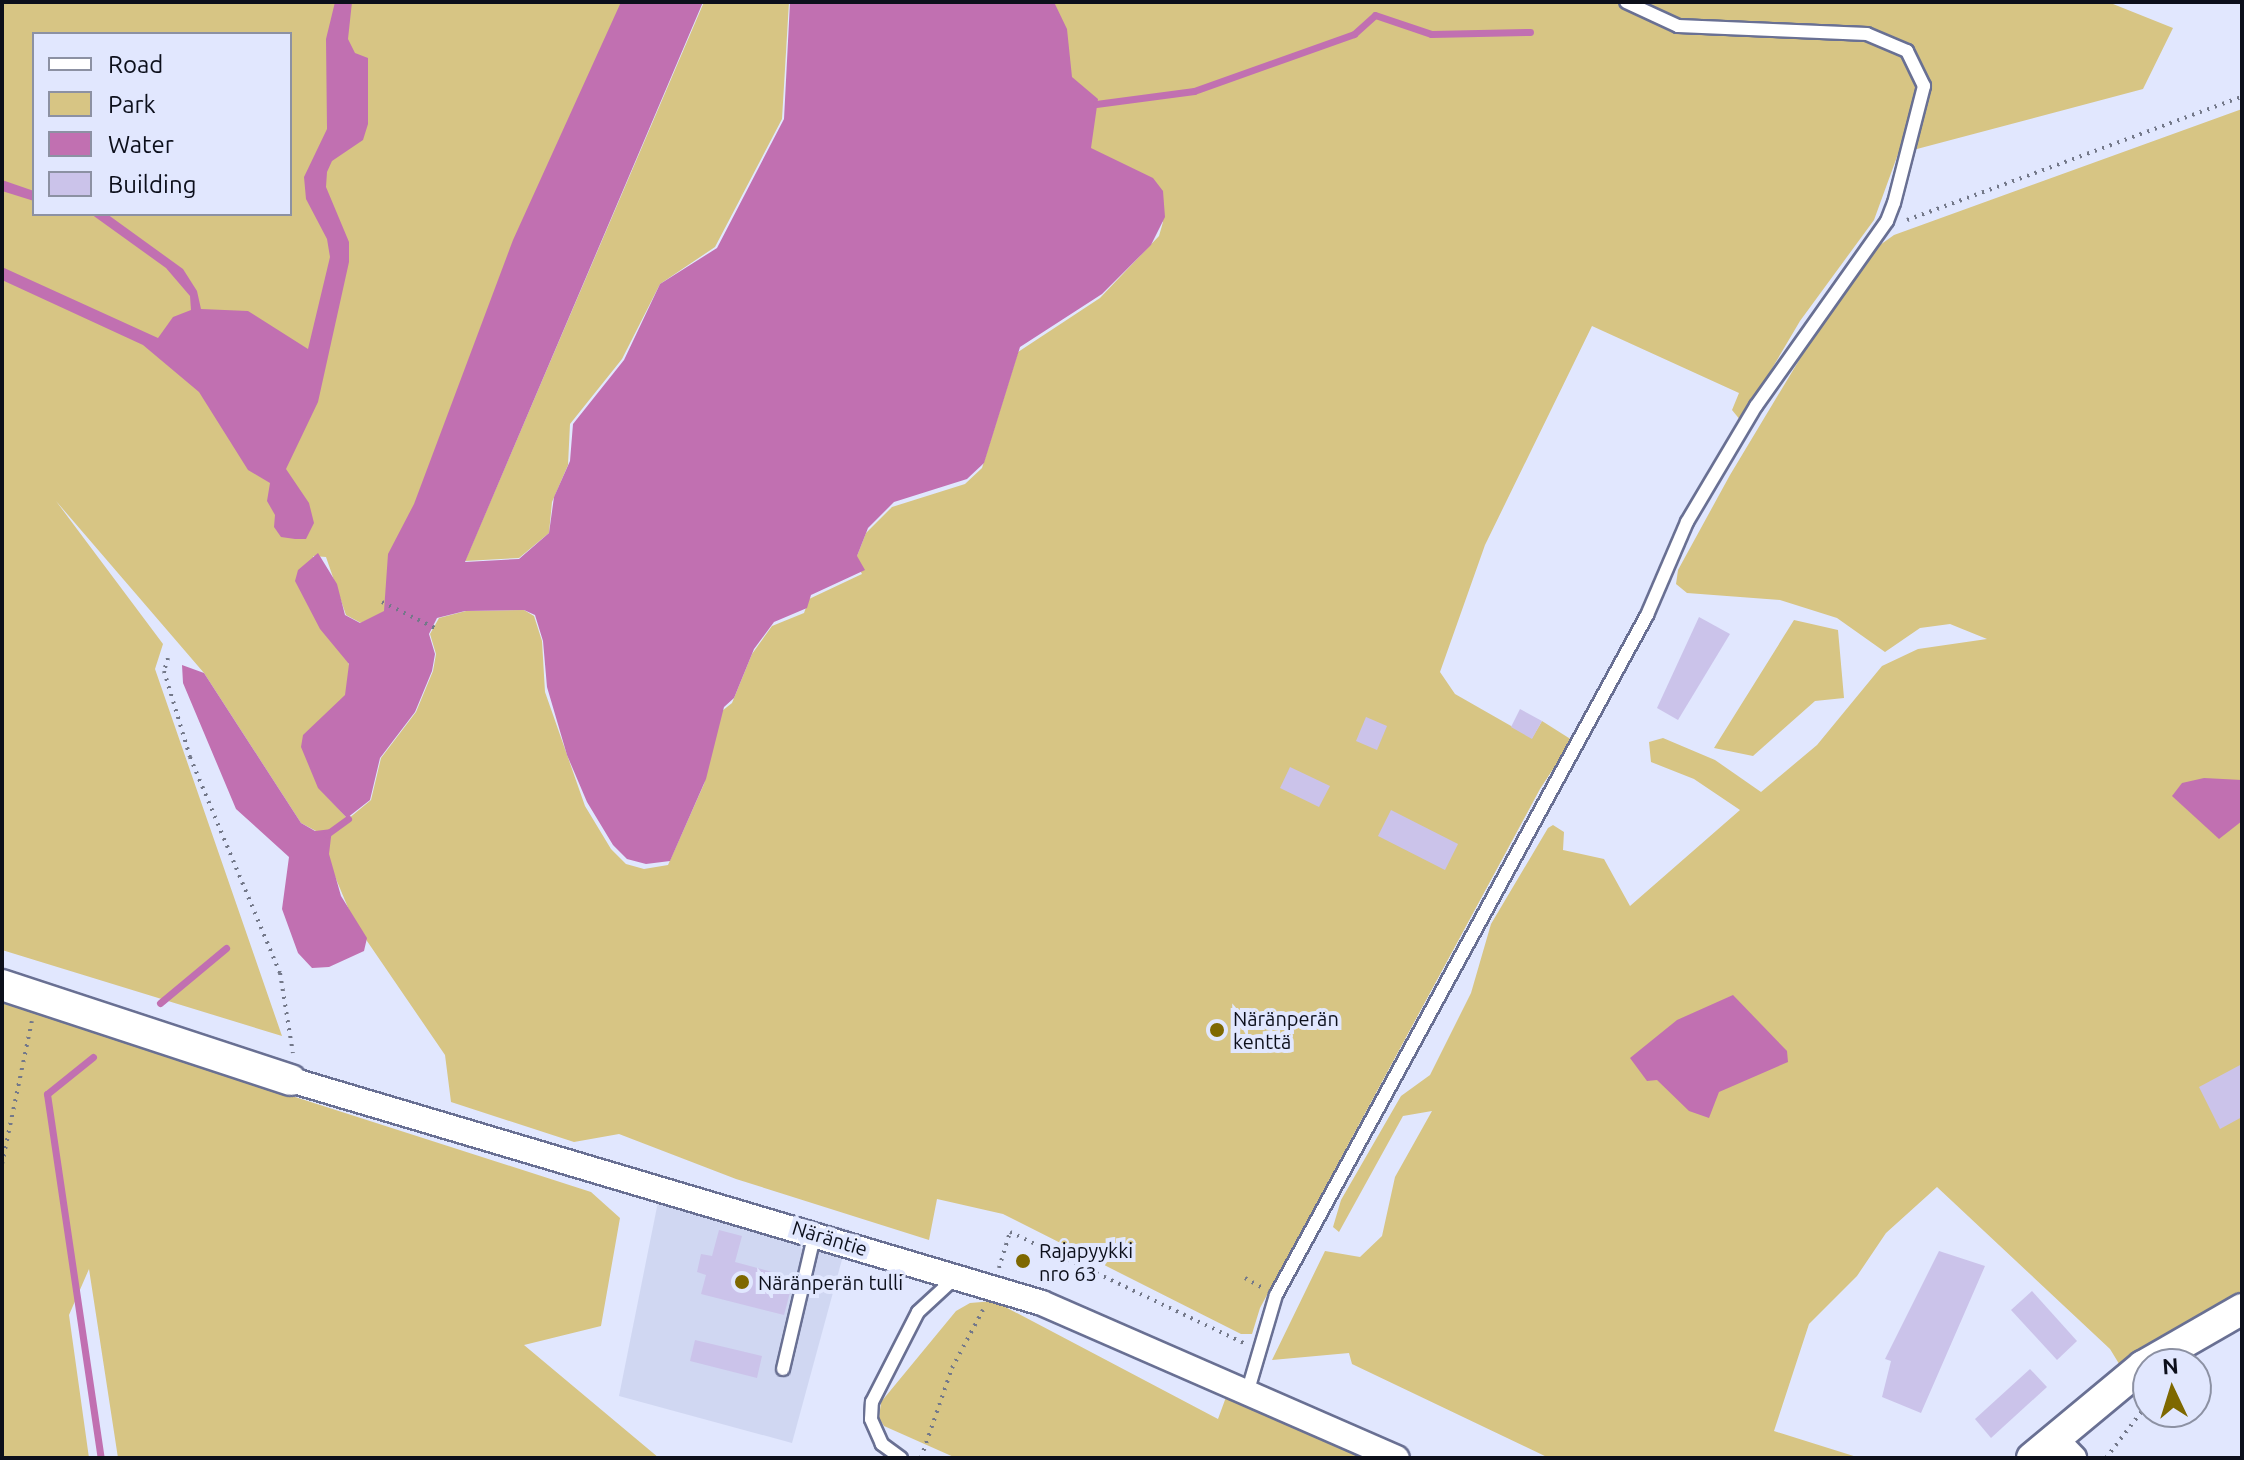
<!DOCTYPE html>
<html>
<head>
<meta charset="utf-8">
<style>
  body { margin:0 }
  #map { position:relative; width:2244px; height:1460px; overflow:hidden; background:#e1e7fe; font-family:Ubuntu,sans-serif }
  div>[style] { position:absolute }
  .built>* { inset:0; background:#d0d7f2 }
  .green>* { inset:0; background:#d7c584 }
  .water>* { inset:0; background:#c170b1 }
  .stream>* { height:7px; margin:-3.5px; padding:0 3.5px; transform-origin:3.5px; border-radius:3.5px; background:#c170b1 }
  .building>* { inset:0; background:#cbc3ea }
  .path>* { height:4px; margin-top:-2px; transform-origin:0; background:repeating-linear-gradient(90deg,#737889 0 2px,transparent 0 8px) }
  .roads { filter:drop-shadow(2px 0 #697093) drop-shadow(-2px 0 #697093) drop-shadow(0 2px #697093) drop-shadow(0 -2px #697093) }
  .service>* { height:12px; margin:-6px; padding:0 6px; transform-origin:6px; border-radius:6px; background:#fff }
  .minor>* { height:24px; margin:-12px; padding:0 12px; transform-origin:12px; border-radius:12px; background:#fff }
  .tertiary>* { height:30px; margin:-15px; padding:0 15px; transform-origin:15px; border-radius:15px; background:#fff }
  .dots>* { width:22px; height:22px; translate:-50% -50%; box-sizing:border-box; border:4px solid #e1e7fe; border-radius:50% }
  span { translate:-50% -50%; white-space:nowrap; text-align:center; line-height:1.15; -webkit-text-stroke:8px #e1e7fe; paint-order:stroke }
  .poi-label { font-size:20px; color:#0c0f1b }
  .left { translate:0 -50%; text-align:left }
  .street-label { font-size:20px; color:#0c0f1b }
  .frame { position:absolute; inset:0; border:4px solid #0c0f1b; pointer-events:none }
  .legend { position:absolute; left:32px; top:32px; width:260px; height:184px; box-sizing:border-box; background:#e1e7fe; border:2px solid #8c91a3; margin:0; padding:10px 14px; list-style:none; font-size:24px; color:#0c0f1b }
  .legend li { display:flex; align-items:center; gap:16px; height:40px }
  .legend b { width:40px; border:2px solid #8c91a3 }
  .north { position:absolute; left:2132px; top:1348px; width:80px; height:80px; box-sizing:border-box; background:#e1e7fe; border:2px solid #8c91a3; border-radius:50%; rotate:356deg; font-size:22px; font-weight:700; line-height:32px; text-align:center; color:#0c0f1b }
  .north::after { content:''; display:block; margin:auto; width:28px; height:36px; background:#7e6800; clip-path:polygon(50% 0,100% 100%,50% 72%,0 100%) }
</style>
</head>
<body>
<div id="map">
  <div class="built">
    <i style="clip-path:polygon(663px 1177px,850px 1230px,792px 1443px,619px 1396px)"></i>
  </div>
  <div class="green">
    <i style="clip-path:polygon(evenodd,2px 2px,623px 2px,385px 612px,361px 623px,346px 615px,326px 557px,313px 556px,353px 677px,319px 788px,348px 819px,371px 800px,381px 758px,416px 712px,433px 671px,436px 654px,430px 634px,439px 618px,466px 611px,524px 610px,534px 616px,542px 641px,545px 692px,585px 806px,611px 849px,626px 864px,644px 869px,668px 865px,704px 784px,722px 711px,732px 703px,752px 654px,772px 626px,804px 613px,809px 599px,862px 574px,855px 561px,866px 533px,892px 507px,965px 484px,982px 468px,1018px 352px,1100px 298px,1159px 236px,1163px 222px,1089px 153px,1050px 2px,2108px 2px,2173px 28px,2143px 89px,1898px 154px,1874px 220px,1800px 321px,1741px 421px,1732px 410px,1739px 393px,1592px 326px,1485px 545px,1440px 672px,1455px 694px,1532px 738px,1542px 721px,1572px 740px,1540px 789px,1260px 1308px,1252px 1334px,1241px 1334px,1003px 1214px,937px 1199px,929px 1240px,736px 1179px,619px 1134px,574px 1142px,451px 1102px,445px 1055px,354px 922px,316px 831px,301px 823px,204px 673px,56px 501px,163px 644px,155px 669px,282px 1036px,2px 950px,2px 2px,34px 34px,290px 34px,290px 214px,34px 214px,34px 34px)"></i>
    <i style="clip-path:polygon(704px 2px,789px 2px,782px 119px,715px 247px,660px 284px,622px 359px,570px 424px,568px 465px,552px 502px,549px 533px,519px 558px,465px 561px)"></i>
    <i style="clip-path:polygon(2242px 109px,2242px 1296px,2121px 1367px,2110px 1349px,1937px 1187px,1886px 1233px,1857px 1276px,1809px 1324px,1774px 1431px,1860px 1458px,1549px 1458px,1352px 1364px,1349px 1353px,1272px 1360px,1325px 1251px,1360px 1257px,1382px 1236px,1395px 1177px,1432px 1111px,1403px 1116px,1339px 1232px,1333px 1227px,1341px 1200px,1401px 1096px,1430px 1075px,1471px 993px,1491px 924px,1548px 828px,1553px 825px,1564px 832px,1563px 850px,1604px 859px,1630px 906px,1740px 810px,1694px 779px,1651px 762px,1649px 742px,1663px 738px,1715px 760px,1761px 792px,1817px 745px,1882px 666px,1918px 649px,1987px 639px,1950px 624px,1920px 628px,1885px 652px,1837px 618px,1780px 600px,1687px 593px,1676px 584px,1678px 570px,1730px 475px,1837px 297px,1873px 250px,1894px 235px)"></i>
    <i style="clip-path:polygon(1794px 620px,1838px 630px,1844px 698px,1815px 701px,1753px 756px,1714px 748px)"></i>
    <i style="clip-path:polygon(2px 1003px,591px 1192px,620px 1218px,601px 1326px,524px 1345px,659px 1458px,118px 1458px,89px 1269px,69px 1315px,89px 1458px,2px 1458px)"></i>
    <i style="clip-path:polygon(994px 1301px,1218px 1419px,1233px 1378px,1396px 1458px,956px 1458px,884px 1426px,879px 1418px,881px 1402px,956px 1311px,970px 1303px)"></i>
  </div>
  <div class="water">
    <i style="clip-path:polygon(335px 2px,352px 2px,348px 39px,355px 53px,368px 58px,368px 124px,363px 140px,332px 161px,327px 172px,326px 187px,349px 242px,349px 262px,318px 402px,286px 469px,309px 503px,314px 523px,306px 539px,295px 539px,281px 537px,274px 527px,275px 515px,267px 501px,270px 483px,248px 470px,199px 392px,143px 345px,2px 280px,2px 267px,158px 338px,173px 317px,191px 310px,190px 296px,166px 268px,91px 214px,107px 214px,183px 269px,197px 291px,201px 309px,248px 311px,308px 349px,330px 257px,327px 239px,306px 199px,304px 177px,327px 129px,326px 39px)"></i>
    <i style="clip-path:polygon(621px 2px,703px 2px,465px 562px,519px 559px,549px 533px,554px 497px,570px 461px,573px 424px,624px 360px,660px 284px,717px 248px,784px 119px,790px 2px,1054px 2px,1067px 29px,1072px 77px,1098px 99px,1091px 148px,1153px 178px,1163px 191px,1165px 217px,1151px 245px,1102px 294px,1020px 347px,984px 463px,967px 479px,894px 502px,868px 528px,857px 556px,865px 570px,811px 595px,807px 608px,774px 622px,754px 649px,734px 698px,724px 707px,706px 779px,670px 861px,646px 864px,627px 859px,613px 845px,587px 802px,567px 755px,547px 687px,543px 641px,535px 615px,524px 610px,465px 611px,437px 618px,429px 634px,435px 654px,432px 671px,415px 712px,380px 758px,370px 800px,347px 818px,318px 788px,301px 747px,303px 735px,345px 695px,349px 664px,320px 629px,295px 581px,298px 570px,318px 553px,337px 584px,345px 615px,360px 623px,384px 611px,388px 554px,414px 504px,513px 240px)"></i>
    <i style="clip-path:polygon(2px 180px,34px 191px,34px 201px,2px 191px)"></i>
    <i style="clip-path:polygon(182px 665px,204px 673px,301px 823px,315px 831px,332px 829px,329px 854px,341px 896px,367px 938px,364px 951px,329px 967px,312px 968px,298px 953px,282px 909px,289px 857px,236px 809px,183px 683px)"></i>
    <i style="clip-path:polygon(2204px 778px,2242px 780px,2242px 821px,2219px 839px,2172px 796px,2182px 783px)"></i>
    <i style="clip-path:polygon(1733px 995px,1787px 1051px,1788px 1062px,1719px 1092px,1709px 1118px,1689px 1111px,1657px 1080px,1647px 1081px,1630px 1058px,1677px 1020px)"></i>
  </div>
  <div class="stream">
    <i style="left:1096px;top:104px;width:99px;rotate:-7.6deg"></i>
    <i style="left:1194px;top:91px;width:170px;rotate:-19.6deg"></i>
    <i style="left:1354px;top:34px;width:28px;rotate:-42deg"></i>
    <i style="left:1375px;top:15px;width:59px;rotate:18.7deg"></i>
    <i style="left:1431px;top:34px;width:99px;rotate:-1.2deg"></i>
    <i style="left:327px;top:834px;width:26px;rotate:-36deg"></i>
    <i style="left:160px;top:1003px;width:86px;rotate:-39.8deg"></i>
    <i style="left:93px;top:1057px;width:59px;rotate:141.2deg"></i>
    <i style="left:47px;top:1094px;width:368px;rotate:81.6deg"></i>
  </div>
  <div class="building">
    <i style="clip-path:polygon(1699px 617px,1730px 634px,1678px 720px,1657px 708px)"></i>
    <i style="clip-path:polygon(1520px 709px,1542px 721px,1532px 739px,1511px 727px)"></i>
    <i style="clip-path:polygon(1366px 717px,1387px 726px,1377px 750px,1356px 741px)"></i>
    <i style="clip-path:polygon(1290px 767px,1330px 786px,1319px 807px,1280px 788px)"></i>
    <i style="clip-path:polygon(1391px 810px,1458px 844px,1445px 870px,1378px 836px)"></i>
    <i style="clip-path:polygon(2242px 1064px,2242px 1117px,2220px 1129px,2199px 1087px)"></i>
    <i style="clip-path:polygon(719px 1230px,742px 1236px,735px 1262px,772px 1272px,770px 1280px,792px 1285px,784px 1315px,701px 1294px,706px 1275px,697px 1272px,701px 1254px,712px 1256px)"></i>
    <i style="clip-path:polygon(1939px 1251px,1985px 1266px,1921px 1413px,1882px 1397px,1891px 1361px,1885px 1359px)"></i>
    <i style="clip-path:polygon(2032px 1291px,2077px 1341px,2057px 1360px,2011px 1310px)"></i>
    <i style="clip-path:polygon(695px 1340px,762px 1356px,757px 1378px,690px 1361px)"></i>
    <i style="clip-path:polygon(2030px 1369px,2047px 1387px,1991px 1438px,1975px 1419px)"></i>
  </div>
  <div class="path">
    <i style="left:1907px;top:220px;width:357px;rotate:-20.2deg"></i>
    <i style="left:382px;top:602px;width:61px;rotate:26.1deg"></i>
    <i style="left:168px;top:658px;width:14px;rotate:107deg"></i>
    <i style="left:164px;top:671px;width:90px;rotate:73.2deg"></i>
    <i style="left:190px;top:757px;width:234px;rotate:67.4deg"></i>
    <i style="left:280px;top:973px;width:81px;rotate:80.8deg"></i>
    <i style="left:2px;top:1164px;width:146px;rotate:-78.2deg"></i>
    <i style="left:999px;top:1268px;width:38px;rotate:-73deg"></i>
    <i style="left:1010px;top:1232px;width:261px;rotate:25.4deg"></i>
    <i style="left:1245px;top:1278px;width:21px;rotate:29deg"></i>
    <i style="left:921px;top:1458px;width:95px;rotate:-71deg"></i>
    <i style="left:952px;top:1368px;width:66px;rotate:-61.9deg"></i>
    <i style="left:2106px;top:1458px;width:69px;rotate:-52.6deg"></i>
  </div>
  <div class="roads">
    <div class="service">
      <i style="left:783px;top:1369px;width:140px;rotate:-76.8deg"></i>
      <i style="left:1248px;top:1390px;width:99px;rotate:-73.6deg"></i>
      <i style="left:1276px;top:1295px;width:775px;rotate:-61.38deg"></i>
      <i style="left:1647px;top:615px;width:101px;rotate:-66.7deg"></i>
      <i style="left:1687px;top:522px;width:135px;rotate:-59.3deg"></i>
      <i style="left:1756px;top:406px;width:227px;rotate:-54.7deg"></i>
      <i style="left:1887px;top:221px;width:19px;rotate:-69deg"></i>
      <i style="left:1894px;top:203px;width:121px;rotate:-75.6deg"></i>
      <i style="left:1924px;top:86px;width:39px;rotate:-116deg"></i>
      <i style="left:1907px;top:51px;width:43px;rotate:-157deg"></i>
      <i style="left:1867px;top:34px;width:189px;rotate:-177.6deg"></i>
      <i style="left:1678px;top:26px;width:57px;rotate:-155.2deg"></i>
      <i style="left:901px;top:1458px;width:24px;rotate:-144deg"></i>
      <i style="left:882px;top:1444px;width:27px;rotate:-114deg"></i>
      <i style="left:871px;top:1419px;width:17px;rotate:-87deg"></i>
      <i style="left:872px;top:1402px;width:101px;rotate:-62.9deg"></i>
      <i style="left:918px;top:1312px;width:53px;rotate:-42.7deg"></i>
    </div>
    <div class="minor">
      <i style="left:291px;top:1080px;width:783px;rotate:16.54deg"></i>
      <i style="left:1042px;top:1303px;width:387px;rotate:23.6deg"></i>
      <i style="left:2054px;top:1437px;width:29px;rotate:46deg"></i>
    </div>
    <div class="tertiary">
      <i style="left:2px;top:985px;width:304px;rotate:18.2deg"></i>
      <i style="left:2032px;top:1458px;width:144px;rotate:-39.7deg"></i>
      <i style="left:2143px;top:1366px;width:114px;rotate:-29.9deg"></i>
    </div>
  </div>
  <div class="dots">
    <i style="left:1217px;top:1030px;background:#7e6800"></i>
    <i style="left:1023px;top:1261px;background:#7e6800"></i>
    <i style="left:742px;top:1282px;background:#7e6800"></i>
  </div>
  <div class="poi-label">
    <span class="left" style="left:1233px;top:1030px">Näränperän<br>kenttä</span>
    <span class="left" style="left:1039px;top:1262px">Rajapyykki<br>nro 63</span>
    <span class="left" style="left:758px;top:1282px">Näränperän tulli</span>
  </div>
  <div class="street-label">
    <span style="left:830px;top:1238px;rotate:17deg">Näräntie</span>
  </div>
  <div class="frame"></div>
  <ul class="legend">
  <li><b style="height:10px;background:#fff"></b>Road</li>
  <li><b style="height:22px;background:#d7c584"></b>Park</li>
  <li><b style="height:22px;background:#c170b1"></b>Water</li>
  <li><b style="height:22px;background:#cbc3ea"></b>Building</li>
  </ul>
  <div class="north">N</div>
</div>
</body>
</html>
